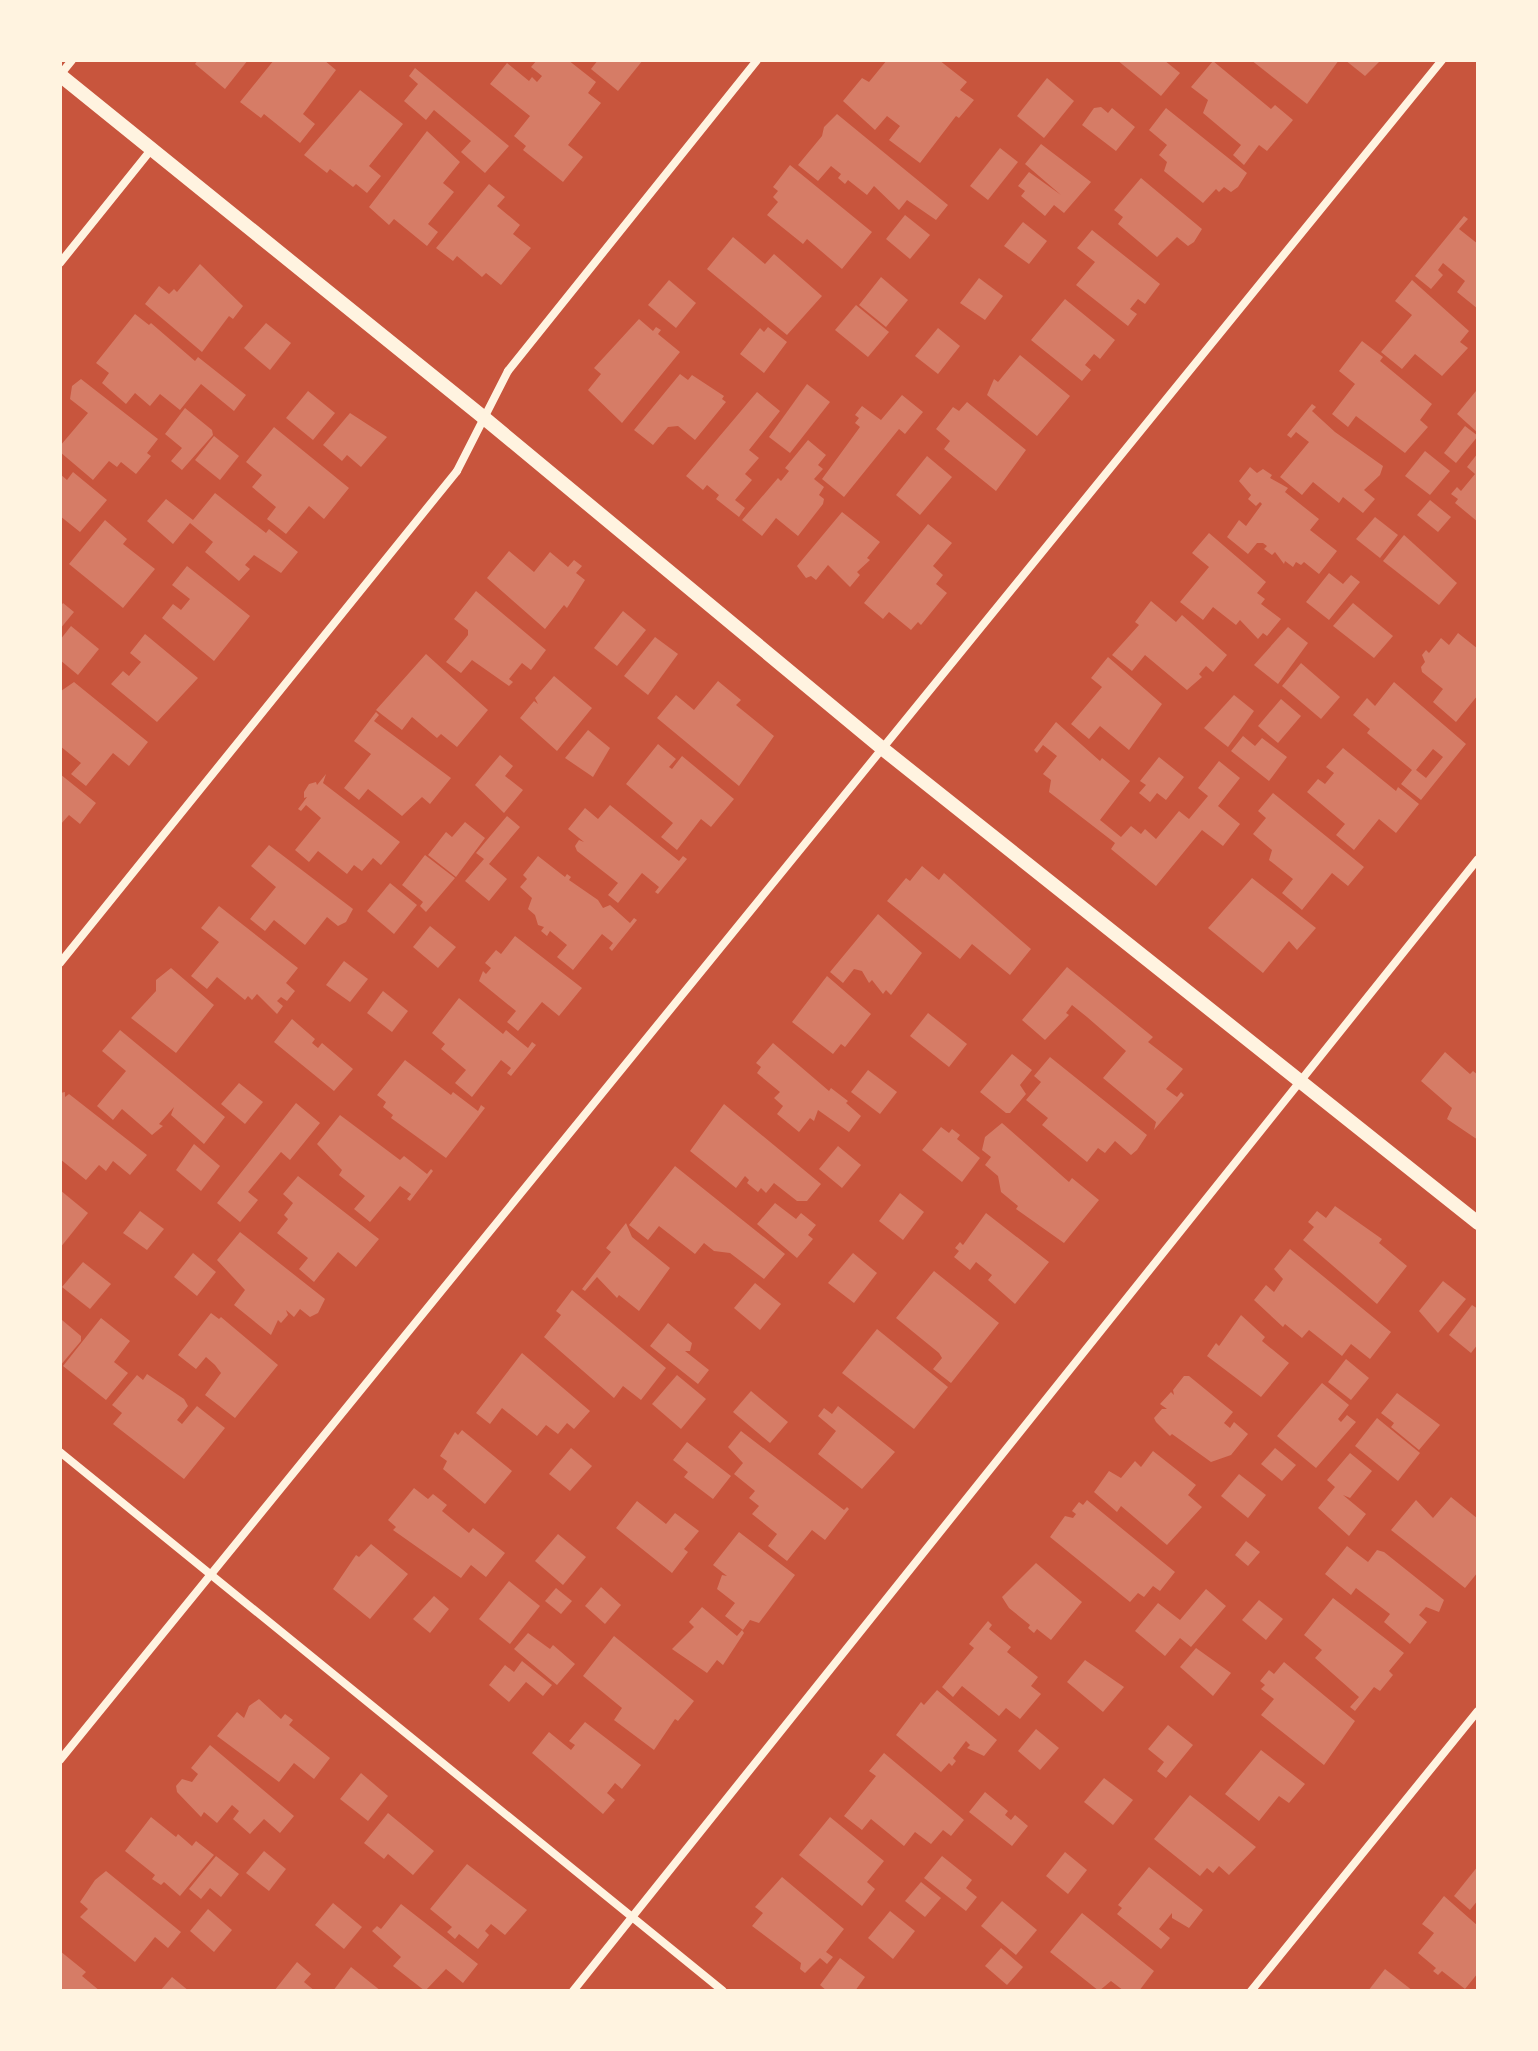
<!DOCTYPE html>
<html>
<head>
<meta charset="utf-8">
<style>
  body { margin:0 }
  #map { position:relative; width:1538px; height:2051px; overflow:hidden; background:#c8553d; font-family:Lato,sans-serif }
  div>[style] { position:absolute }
  .building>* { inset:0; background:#d67c66 }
  .minor>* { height:8px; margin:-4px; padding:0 4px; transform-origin:4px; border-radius:4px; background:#fff3e0 }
  .tertiary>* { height:14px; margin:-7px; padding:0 7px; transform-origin:7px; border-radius:7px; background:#fff3e0 }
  span { translate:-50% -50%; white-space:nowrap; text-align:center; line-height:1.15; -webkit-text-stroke:7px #fff3e0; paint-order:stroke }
  .frame { position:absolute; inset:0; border:62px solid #fff3e0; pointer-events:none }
</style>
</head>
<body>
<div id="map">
  <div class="building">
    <i style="clip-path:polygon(198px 60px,248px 60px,225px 89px,195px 64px)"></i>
    <i style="clip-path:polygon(274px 60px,324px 60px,336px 70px,303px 114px,315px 124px,300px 143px,264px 114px,261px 118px,240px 102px)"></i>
    <i style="clip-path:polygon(537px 60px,568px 60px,596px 82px,588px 93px,601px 103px,568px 145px,583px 157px,563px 182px,523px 150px,526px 146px,514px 136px,530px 116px,490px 84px,507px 63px,529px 81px,532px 77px,537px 82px,542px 76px,531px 67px)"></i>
    <i style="clip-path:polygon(598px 60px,643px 60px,618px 91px,591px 69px)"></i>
    <i style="clip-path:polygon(887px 60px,939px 60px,967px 82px,960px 90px,974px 100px,959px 118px,956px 116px,920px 163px,889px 140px,900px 126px,887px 116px,875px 130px,843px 101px,862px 78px,869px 82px)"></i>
    <i style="clip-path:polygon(1117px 60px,1164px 60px,1180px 73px,1161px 96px)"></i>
    <i style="clip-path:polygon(1251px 60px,1339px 60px,1307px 104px)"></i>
    <i style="clip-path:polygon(1345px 60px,1381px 60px,1365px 76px)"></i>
    <i style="clip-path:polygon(1213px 61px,1271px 109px,1275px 105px,1293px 120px,1267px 151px,1259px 145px,1244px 165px,1233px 155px,1241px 145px,1203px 113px,1208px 100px,1191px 87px)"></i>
    <i style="clip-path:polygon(415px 68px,509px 146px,485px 173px,461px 152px,471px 141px,434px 110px,426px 120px,404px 101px,418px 84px,409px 76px)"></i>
    <i style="clip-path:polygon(1047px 78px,1074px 101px,1044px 138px,1017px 116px)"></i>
    <i style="clip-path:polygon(360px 90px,403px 124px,369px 166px,381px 176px,367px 193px,356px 184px,353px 187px,330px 169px,327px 173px,304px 155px)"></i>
    <i style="clip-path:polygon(1101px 107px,1108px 113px,1112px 108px,1135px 127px,1116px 151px,1082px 125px,1094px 108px)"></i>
    <i style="clip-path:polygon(1166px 108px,1247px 173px,1238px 187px,1231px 192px,1224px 187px,1219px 192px,1216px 189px,1203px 203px,1164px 171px,1167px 162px,1159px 155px,1167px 145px,1149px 130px)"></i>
    <i style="clip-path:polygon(837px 114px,948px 205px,936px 220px,907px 200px,899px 210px,874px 186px,867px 195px,848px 180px,845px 184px,838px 178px,841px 174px,831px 166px,818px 181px,798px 165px,822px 136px,824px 127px)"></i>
    <i style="clip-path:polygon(427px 131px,460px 162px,443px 183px,454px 192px,428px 224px,438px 232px,427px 246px,394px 219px,389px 225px,369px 207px)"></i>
    <i style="clip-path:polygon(1041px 144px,1091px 182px,1064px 213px,1054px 205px,1045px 216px,1021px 196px,1025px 191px,1018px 186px,1029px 172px,1061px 195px,1025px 164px)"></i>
    <i style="clip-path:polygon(1000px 148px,1018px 162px,988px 200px,970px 186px)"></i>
    <i style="clip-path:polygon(790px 165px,872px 232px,842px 269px,807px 239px,803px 244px,767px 215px,778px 202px,773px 197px,778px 191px,773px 187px)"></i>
    <i style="clip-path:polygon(1141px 178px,1202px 229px,1194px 242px,1188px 246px,1177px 237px,1157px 257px,1118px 224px,1123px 217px,1114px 210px)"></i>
    <i style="clip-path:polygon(489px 184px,505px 197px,497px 206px,520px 225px,513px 234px,531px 248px,501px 285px,486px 273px,482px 277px,457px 256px,453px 261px,436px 248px)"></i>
    <i style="clip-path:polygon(905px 215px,930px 235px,910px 259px,886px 239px)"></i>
    <i style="clip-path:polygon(1464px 216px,1468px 219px,1459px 229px,1478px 244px,1478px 309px,1457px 292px,1465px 281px,1443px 263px,1438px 270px,1443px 275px,1431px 289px,1415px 276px)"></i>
    <i style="clip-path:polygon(1023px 222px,1047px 241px,1029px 264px,1004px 246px)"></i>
    <i style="clip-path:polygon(1092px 230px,1160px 284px,1145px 304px,1138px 299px,1130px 309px,1137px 314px,1128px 326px,1076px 285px,1095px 262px,1077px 248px)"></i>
    <i style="clip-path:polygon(733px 237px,765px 264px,774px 254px,822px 296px,787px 335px,707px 269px)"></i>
    <i style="clip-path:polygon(200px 264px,243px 306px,233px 319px,229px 316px,202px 352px,145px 304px,159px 286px,169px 294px,174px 289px,177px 292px)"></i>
    <i style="clip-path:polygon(881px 277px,908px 300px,886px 327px,859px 305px)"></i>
    <i style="clip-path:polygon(979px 278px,1003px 296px,985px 320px,960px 303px)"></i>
    <i style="clip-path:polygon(669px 280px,696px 303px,676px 328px,648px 305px)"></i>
    <i style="clip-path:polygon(1412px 280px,1469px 331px,1460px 342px,1468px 348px,1442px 376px,1415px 354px,1402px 369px,1381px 352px,1412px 315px,1395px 301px)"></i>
    <i style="clip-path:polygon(1065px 299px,1115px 340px,1100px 359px,1094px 354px,1085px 365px,1091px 370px,1082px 381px,1031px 340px)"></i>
    <i style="clip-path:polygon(856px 305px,889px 332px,868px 357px,835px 330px)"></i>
    <i style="clip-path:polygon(135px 314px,149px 325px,151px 323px,195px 361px,198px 357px,246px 395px,234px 411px,201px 384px,180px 410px,160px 394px,150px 406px,135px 393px,126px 404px,102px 383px,109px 373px,96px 363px)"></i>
    <i style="clip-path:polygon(639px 319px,653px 331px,656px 327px,661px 330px,658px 334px,680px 352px,622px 423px,588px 390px,601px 374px,594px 368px)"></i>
    <i style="clip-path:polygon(266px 323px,291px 343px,270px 370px,244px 348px)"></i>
    <i style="clip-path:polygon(768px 327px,787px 342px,764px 373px,740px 354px,760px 328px,764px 332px)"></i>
    <i style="clip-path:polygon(938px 328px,960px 346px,938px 374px,915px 356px)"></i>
    <i style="clip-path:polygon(1362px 341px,1383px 357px,1380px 361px,1432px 404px,1420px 420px,1428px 427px,1405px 453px,1356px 416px,1348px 427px,1332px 414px,1355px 384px,1339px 371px)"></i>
    <i style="clip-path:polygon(1020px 355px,1070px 396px,1037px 436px,987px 395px,994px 379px,998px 382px)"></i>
    <i style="clip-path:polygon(680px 374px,688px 380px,692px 375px,724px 396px,722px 399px,726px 402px,695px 440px,678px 426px,668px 427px,653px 445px,634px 430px)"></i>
    <i style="clip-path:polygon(81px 379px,158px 439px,147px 453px,151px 456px,136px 474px,121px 462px,117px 467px,109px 461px,93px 480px,60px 452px,60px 446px,88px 413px,70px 399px,72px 386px)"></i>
    <i style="clip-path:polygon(807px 384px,830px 402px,790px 453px,769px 437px)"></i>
    <i style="clip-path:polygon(308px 391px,335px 413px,313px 440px,286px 418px)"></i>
    <i style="clip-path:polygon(1476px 391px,1478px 393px,1478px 433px,1457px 414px)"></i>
    <i style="clip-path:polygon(757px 392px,780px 411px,749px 450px,759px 458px,745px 474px,752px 480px,735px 500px,745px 508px,739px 517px,716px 499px,719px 495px,707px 485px,703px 490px,686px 476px)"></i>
    <i style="clip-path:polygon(902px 395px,923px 412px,905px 434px,899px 429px,844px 497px,822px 479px,860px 427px,855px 423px,859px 418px,855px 415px,862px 406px,881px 420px)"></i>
    <i style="clip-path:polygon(967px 402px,1026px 450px,996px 491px,944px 449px,950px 441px,936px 429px,953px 407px,959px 411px)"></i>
    <i style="clip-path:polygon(1312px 404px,1316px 407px,1312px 411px,1335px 432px,1383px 466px,1380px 475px,1364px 490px,1375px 499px,1363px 513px,1343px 497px,1339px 503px,1313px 482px,1302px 495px,1280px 477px,1309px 442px,1296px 432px,1291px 438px,1287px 435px)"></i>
    <i style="clip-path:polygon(185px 408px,212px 430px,213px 435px,182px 470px,171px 461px,182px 448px,165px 434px)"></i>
    <i style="clip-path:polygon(350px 413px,387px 437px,361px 467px,347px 455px,342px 461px,323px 445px)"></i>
    <i style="clip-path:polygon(1465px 426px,1478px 436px,1456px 463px,1444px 453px)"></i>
    <i style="clip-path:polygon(274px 427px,349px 488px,324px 519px,309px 506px,286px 534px,267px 519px,276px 507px,252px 487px,262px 475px,246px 462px)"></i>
    <i style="clip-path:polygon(214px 436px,239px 456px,220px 480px,195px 460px)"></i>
    <i style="clip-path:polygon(808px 440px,826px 455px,818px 465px,823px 469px,814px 479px,824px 487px,819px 495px,824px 499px,823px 504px,798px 536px,776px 518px,762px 536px,742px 520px,778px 478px,781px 481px,789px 471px,785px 468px)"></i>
    <i style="clip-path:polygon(1425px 451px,1450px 471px,1430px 495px,1405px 476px)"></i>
    <i style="clip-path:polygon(1478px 453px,1478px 522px,1455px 503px,1458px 499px,1451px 494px,1457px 487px,1461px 491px,1475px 474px,1467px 467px)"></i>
    <i style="clip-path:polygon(927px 456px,952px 477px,920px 515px,896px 495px)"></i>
    <i style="clip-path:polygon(1250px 467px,1257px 473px,1263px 469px,1272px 475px,1270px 478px,1288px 488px,1285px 492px,1319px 519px,1310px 530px,1337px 551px,1319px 574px,1304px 562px,1301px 565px,1296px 562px,1293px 567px,1285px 561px,1284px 564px,1275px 552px,1272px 555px,1264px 549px,1267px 546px,1263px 543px,1257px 543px,1248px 554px,1227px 537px,1239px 520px,1246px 526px,1262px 504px,1260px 502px,1256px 506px,1248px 499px,1251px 495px,1239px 481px)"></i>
    <i style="clip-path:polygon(73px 472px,107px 500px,80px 532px,60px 516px,60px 474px,67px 480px)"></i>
    <i style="clip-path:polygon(215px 493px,266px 533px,269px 529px,298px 552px,281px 573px,254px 555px,245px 565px,250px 569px,239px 581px,205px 552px,213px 542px,190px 523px,173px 544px,147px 521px,166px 499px,193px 520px)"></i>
    <i style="clip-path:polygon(1430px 500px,1451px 517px,1438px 532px,1417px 515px)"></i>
    <i style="clip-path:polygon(842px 512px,880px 542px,867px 558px,870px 560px,857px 572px,860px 575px,850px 587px,828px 565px,816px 580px,811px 576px,806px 578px,797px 566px)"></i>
    <i style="clip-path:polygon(1375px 517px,1398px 535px,1380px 558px,1356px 539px)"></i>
    <i style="clip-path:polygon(105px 520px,127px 539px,123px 544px,155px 569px,123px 608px,69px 564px)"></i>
    <i style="clip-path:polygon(928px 524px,952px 543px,933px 566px,943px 575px,936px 584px,947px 593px,921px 625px,918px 622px,911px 630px,889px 612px,883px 619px,864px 603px)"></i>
    <i style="clip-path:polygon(1209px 533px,1266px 582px,1257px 593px,1265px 599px,1261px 604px,1281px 619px,1267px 636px,1263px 633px,1258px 639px,1240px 620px,1236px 625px,1213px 607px,1203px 620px,1180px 602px,1209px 567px,1192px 553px)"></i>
    <i style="clip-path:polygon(1404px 535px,1457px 583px,1439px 605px,1383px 561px)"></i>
    <i style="clip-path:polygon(509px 551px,534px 572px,550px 552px,568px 567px,574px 560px,582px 566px,576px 573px,585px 580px,567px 608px,564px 605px,545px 629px,487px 578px)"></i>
    <i style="clip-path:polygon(187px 566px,250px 616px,214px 661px,162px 618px,173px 604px,181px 610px,190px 599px,172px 585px)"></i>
    <i style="clip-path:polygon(1329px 573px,1343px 584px,1351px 575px,1360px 582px,1329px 620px,1306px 602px)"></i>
    <i style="clip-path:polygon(476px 591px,546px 650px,531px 670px,522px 663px,509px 679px,513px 682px,509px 686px,472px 660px,461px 673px,446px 662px,468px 635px,468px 630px,454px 619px)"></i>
    <i style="clip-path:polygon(1151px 601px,1176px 622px,1182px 615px,1227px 655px,1213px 672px,1206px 666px,1199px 674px,1202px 677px,1187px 690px,1145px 655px,1132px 671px,1112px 655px,1139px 625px,1135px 622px)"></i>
    <i style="clip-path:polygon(63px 603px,74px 612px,60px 629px,60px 607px)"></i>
    <i style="clip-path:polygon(1353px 603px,1393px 636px,1374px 658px,1333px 626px)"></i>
    <i style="clip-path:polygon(623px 611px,646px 630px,617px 666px,594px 648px)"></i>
    <i style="clip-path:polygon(71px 626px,99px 649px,78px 675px,60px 660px,60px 640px)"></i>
    <i style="clip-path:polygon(1288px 627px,1308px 643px,1278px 684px,1254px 665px)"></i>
    <i style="clip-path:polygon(1458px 633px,1478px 649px,1478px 695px,1456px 722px,1433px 702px,1443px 689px,1422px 672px,1421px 667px,1425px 662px,1422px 655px,1426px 650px,1429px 653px,1441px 638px,1449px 645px)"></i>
    <i style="clip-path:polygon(145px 634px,198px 678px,157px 722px,111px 684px,123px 671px,129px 676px,141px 662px,130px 653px)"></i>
    <i style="clip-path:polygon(655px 637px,678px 654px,648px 695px,624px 676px)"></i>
    <i style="clip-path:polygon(426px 654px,488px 710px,457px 747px,441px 734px,437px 738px,412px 717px,402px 730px,376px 710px)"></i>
    <i style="clip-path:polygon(1108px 657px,1162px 704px,1129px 750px,1100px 726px,1089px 739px,1071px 724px,1102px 687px,1091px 678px)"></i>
    <i style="clip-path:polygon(1301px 663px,1340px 697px,1321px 719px,1282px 686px)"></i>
    <i style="clip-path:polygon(554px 676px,592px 708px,557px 751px,520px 718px,534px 701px,538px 704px,535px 698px)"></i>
    <i style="clip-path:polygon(718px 681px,741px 700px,736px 705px,774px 736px,739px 786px,657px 718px,676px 695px,694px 710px)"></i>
    <i style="clip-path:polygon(74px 682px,148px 742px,129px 766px,113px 753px,86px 786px,71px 774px,81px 763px,60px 746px,61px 691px)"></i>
    <i style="clip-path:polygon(evenodd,1394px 682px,1466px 744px,1421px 800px,1401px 784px,1412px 770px,1367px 733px,1370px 729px,1353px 715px,1367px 698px,1375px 706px,1394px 682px,1433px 749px,1443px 757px,1426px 778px,1416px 770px,1433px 749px)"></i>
    <i style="clip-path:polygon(1234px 695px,1254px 711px,1228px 747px,1204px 728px)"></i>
    <i style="clip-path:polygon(1281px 699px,1301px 716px,1278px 743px,1258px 726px)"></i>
    <i style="clip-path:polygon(376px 712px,379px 715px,374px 721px,451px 778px,430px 804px,422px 797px,402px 816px,368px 789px,359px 800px,344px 788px,371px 754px,354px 741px)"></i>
    <i style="clip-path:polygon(1056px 722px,1100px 761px,1102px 758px,1130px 781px,1100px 820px,1121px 837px,1131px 826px,1141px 834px,1145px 829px,1156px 839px,1179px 811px,1189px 819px,1208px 796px,1198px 788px,1219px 761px,1240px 778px,1218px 806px,1240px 824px,1223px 846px,1202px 830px,1156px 886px,1111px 849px,1115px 843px,1049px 792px,1051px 780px,1043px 774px,1057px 756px,1043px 745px,1037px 753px,1034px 750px)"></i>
    <i style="clip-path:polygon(588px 730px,610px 748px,593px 777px,565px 758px)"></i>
    <i style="clip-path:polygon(1243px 736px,1255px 746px,1262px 738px,1287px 757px,1269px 781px,1231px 751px)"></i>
    <i style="clip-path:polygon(658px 744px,676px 759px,669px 767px,672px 769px,682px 756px,734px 799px,711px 827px,701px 819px,677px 850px,661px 837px,673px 823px,626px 784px)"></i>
    <i style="clip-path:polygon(1343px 748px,1396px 791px,1398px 787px,1419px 804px,1396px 833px,1379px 819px,1354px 850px,1336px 835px,1345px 824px,1307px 792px,1318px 779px,1325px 784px,1334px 773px,1326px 767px)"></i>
    <i style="clip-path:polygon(500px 755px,513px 766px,505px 776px,523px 790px,504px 813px,475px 785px)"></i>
    <i style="clip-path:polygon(1159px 757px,1184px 777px,1166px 800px,1157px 793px,1150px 802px,1139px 793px,1146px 785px,1140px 781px)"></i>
    <i style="clip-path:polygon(60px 774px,96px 803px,80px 824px,69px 815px,60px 825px)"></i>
    <i style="clip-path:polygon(326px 774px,323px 783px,400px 842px,381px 865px,373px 858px,362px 871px,354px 865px,347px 874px,318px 851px,309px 862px,295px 850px,321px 818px,306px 805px,301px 811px,298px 809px,307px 797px,304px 798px,304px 792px,309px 784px,316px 782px,317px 785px)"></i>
    <i style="clip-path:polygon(1273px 793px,1364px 867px,1348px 886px,1332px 873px,1302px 910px,1282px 893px,1293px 879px,1269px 860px,1272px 850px,1253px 834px,1266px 818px,1258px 811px)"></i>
    <i style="clip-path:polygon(610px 805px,679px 861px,683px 856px,687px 859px,658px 894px,655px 892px,659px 887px,642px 873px,618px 903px,608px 895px,618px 883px,577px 851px,575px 846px,579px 840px,584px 842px,568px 829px,585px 808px,598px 819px)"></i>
    <i style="clip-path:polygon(507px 816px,520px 827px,489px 864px,507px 879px,489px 901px,465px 881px,484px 859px,476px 853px)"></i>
    <i style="clip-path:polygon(465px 822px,485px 838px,456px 877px,428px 855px,446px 832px,452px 837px)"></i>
    <i style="clip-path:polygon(269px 845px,353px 909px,346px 922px,338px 926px,327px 917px,305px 945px,274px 920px,265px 931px,250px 919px,276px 887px,251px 866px)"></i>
    <i style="clip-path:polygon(425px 855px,455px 878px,426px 912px,420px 906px,423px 902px,402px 885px)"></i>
    <i style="clip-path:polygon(538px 856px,565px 877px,567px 874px,571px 877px,569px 880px,598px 900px,603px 908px,610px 905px,630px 923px,634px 918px,637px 920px,612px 951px,609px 948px,613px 943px,602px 934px,573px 970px,557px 957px,567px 945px,550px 931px,547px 936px,541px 931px,544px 927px,538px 925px,535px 915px,528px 909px,532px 898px,520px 887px,527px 879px,523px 875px)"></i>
    <i style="clip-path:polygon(922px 866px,939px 880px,944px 873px,1031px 949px,1010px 975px,972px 944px,960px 959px,887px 901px,906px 878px,910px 881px)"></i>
    <i style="clip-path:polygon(1252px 878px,1316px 928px,1297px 950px,1289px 941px,1263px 973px,1208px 928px)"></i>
    <i style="clip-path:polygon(390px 883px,417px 905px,394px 934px,367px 911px)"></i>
    <i style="clip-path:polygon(219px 906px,298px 968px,286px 983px,295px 991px,287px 1001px,281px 997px,277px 1001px,283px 1006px,277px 1014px,257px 994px,252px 1000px,248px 996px,245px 1000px,217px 977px,207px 989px,191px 976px,219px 942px,201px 928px)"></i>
    <i style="clip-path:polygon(878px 914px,922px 953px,891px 995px,886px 990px,883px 994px,872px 980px,869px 983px,862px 971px,854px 969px,843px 983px,830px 972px)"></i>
    <i style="clip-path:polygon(430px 926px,456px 947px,438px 968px,413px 947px)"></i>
    <i style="clip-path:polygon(515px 936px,582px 988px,559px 1016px,542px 1002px,518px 1031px,507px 1022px,516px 1011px,479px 981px,483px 971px,486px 974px,491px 968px,485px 963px,496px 950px,501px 954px)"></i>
    <i style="clip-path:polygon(344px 961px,368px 979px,350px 1002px,326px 985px)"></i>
    <i style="clip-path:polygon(1067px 967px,1153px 1037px,1148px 1042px,1183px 1069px,1166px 1089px,1177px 1097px,1181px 1092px,1184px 1095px,1154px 1130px,1156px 1122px,1103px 1078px,1126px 1051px,1087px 1017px,1072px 1005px,1066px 1013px,1069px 1015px,1045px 1040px,1022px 1020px)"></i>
    <i style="clip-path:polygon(171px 968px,214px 1005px,176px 1053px,131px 1018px,156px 991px,156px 980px)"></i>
    <i style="clip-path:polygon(827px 976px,871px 1014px,845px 1047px,841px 1044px,833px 1054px,792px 1022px)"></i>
    <i style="clip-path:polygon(383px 991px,408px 1011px,392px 1032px,367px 1013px)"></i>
    <i style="clip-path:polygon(459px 998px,503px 1034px,506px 1030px,528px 1048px,532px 1042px,536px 1045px,511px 1076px,507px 1073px,511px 1068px,501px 1060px,472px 1097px,455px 1083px,466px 1070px,441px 1049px,445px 1044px,432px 1033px)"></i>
    <i style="clip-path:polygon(928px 1013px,967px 1044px,949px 1067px,910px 1036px)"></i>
    <i style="clip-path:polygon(292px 1019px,315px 1039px,312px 1043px,318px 1048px,322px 1043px,353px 1069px,334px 1091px,274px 1042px)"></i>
    <i style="clip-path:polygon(120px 1030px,225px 1117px,204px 1144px,171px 1115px,174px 1107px,159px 1124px,163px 1126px,152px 1135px,122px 1109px,113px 1120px,97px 1106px,126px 1071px,102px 1051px)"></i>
    <i style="clip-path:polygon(773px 1043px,829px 1091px,831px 1088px,848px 1101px,846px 1103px,861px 1116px,849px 1132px,818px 1110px,814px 1121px,810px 1118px,799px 1132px,777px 1114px,783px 1106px,774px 1098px,780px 1092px,757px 1073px,761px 1067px,756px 1063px)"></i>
    <i style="clip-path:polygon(1445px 1052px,1470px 1074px,1473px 1071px,1478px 1075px,1478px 1140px,1447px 1119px,1452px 1108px,1421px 1081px)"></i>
    <i style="clip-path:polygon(1012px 1054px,1032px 1070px,1020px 1085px,1026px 1094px,1010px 1113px,1006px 1113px,980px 1092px)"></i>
    <i style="clip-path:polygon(1050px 1057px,1147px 1135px,1137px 1150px,1131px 1155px,1115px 1141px,1105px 1153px,1098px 1148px,1087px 1162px,1042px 1125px,1048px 1118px,1026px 1100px,1041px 1082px,1034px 1076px)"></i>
    <i style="clip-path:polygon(405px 1060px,451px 1095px,453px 1092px,478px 1111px,481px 1105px,485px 1108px,446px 1158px,391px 1118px,393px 1115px,383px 1107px,386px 1102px,377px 1095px)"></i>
    <i style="clip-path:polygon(868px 1070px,897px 1092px,880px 1114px,851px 1092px)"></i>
    <i style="clip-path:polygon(239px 1083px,263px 1102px,245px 1124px,221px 1104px)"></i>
    <i style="clip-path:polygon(65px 1092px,65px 1097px,69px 1094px,147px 1155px,130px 1175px,113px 1161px,106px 1171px,99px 1165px,86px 1180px,60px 1159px,60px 1093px)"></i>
    <i style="clip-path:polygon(296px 1103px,320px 1123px,290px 1160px,281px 1152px,248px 1192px,258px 1200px,240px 1222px,217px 1203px)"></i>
    <i style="clip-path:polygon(724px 1104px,821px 1184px,807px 1201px,797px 1201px,774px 1183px,766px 1193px,761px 1188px,758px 1192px,747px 1183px,749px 1180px,745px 1176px,736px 1188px,690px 1151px)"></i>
    <i style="clip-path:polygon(340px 1115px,400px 1160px,404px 1156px,427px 1174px,431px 1169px,433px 1171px,410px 1201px,407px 1199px,411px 1194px,400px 1186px,370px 1222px,354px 1209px,365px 1196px,339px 1175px,342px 1170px,317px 1144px)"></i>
    <i style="clip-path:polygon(1002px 1123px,1069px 1182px,1072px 1178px,1099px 1200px,1064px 1243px,1016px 1209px,1018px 1206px,1001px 1192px,998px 1176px,985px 1165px,991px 1157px,982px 1150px,985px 1137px)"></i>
    <i style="clip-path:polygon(941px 1127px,949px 1133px,952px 1129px,960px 1135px,957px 1139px,980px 1158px,962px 1182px,922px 1150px)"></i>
    <i style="clip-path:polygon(194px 1144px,220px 1166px,201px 1191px,176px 1170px)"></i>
    <i style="clip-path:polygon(838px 1146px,861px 1165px,842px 1188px,819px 1169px)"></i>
    <i style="clip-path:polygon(675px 1166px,785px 1254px,764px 1279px,730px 1253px,714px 1251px,704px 1243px,695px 1254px,659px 1226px,648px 1240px,629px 1225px)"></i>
    <i style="clip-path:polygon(298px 1176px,379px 1239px,356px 1267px,338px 1252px,314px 1282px,299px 1269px,308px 1258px,277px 1233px,288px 1219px,284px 1215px,293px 1203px,283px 1194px)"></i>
    <i style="clip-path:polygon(60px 1190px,88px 1213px,60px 1248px)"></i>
    <i style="clip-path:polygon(900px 1193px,924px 1212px,903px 1240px,879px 1221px)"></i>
    <i style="clip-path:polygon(775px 1203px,796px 1219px,801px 1213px,816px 1225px,808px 1235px,813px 1239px,797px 1258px,757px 1224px)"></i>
    <i style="clip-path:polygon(1335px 1206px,1382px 1239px,1379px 1243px,1407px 1266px,1377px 1304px,1303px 1240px,1314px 1227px,1308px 1222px,1317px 1211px,1326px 1218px)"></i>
    <i style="clip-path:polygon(140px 1211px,164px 1229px,147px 1250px,123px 1233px)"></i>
    <i style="clip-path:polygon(986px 1213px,1049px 1262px,1015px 1304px,988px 1280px,992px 1275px,976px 1262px,970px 1270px,954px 1257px,959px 1251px,955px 1248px,960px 1242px,963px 1245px)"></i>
    <i style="clip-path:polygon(626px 1223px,632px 1237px,670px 1268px,639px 1311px,619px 1295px,617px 1298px,597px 1277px,585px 1291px,582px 1289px,611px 1252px,606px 1248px)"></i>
    <i style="clip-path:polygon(240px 1232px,325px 1299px,318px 1313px,310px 1317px,300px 1309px,294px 1317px,286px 1310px,288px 1315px,281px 1323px,278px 1320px,271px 1335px,234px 1305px,245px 1290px,217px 1260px)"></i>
    <i style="clip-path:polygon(1290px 1249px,1391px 1332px,1370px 1359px,1351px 1344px,1342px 1356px,1309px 1330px,1302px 1338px,1285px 1324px,1283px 1327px,1254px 1300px,1266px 1285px,1274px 1292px,1283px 1279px,1274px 1269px)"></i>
    <i style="clip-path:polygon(193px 1253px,216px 1272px,197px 1296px,174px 1277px)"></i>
    <i style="clip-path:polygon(853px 1253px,877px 1273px,854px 1303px,828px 1283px)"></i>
    <i style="clip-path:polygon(83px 1262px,111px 1284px,90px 1309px,62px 1287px)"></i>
    <i style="clip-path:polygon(934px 1271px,999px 1323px,951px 1383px,933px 1369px,942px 1358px,939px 1353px,896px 1318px)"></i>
    <i style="clip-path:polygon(1443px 1281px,1466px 1299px,1438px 1333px,1419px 1311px)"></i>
    <i style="clip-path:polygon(755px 1283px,781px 1304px,760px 1330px,734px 1308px)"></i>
    <i style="clip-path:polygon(572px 1290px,666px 1368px,641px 1400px,623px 1386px,614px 1398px,544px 1337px,561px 1315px,556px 1311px)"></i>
    <i style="clip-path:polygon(1472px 1305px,1478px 1309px,1478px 1344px,1471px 1353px,1449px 1335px)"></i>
    <i style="clip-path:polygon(211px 1313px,219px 1319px,221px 1317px,278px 1365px,235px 1418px,205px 1395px,221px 1373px,215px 1365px,206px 1357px,196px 1369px,178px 1355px)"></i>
    <i style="clip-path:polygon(1241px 1315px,1265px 1337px,1262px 1341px,1289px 1363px,1261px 1397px,1207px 1356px,1216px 1343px,1219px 1346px)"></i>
    <i style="clip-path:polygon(101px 1318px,130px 1341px,114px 1362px,128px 1373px,106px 1400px,63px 1366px)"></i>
    <i style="clip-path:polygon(62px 1320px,81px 1336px,81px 1341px,60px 1366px)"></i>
    <i style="clip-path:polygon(668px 1323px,692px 1343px,690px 1351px,685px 1351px,709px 1370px,698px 1384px,650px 1346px)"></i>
    <i style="clip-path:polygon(877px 1329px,948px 1387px,914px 1429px,842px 1373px)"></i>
    <i style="clip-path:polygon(522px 1353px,590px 1411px,574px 1429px,567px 1423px,558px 1434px,546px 1425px,537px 1436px,502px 1408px,490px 1424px,476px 1413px)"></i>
    <i style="clip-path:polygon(1346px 1359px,1369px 1378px,1351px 1400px,1328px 1382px)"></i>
    <i style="clip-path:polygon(147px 1374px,184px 1399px,188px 1406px,177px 1420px,182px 1424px,197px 1406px,225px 1428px,184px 1479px,113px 1424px,122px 1413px,112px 1405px,137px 1375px,143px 1380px)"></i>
    <i style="clip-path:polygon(677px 1375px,706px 1399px,681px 1429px,652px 1404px)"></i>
    <i style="clip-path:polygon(1184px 1376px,1189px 1376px,1233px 1412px,1224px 1423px,1230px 1428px,1234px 1422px,1248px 1434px,1231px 1455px,1211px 1462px,1172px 1434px,1170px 1436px,1156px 1422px,1154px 1418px,1162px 1409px,1167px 1409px,1160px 1404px,1171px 1392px,1174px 1395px,1173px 1390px)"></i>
    <i style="clip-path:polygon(1322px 1383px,1349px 1405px,1338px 1419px,1341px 1422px,1347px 1415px,1356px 1422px,1316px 1468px,1277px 1436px)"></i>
    <i style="clip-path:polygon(751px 1391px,788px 1422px,770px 1443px,733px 1412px)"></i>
    <i style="clip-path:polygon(1397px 1393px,1440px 1425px,1419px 1450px,1391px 1427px,1394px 1423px,1381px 1413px)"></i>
    <i style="clip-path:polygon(838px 1406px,895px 1452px,862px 1489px,818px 1454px,836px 1431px,818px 1416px,824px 1408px,832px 1414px)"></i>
    <i style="clip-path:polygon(1377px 1418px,1420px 1453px,1398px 1481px,1355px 1446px)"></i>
    <i style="clip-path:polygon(462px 1430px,512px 1471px,485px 1504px,443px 1469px,447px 1461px,440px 1456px,455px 1432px,458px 1435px)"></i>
    <i style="clip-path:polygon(741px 1431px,844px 1510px,847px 1507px,849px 1509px,825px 1540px,812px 1530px,787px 1561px,768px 1546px,777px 1534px,752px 1514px,759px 1506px,749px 1498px,755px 1491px,734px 1474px,743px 1463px,728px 1447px)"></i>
    <i style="clip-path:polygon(687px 1442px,731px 1476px,713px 1499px,684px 1477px,688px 1472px,673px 1460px)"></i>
    <i style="clip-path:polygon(571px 1448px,592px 1466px,570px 1491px,549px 1474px)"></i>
    <i style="clip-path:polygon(1275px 1448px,1296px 1465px,1282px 1481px,1261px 1464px)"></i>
    <i style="clip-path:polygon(1153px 1451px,1196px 1485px,1188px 1495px,1202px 1507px,1167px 1545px,1121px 1506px,1117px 1512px,1094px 1492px,1109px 1471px,1121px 1478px,1135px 1461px,1141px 1467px)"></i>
    <i style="clip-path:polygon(1350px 1453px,1372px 1471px,1350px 1498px,1343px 1495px,1366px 1514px,1349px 1536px,1318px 1508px,1335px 1487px,1327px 1480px)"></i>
    <i style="clip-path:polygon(1239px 1474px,1266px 1495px,1248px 1518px,1221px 1496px)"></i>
    <i style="clip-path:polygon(414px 1488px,428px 1499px,433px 1494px,447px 1505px,442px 1511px,469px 1533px,473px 1528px,505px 1553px,486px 1577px,471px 1565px,461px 1578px,393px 1530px,396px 1527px,388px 1520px)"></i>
    <i style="clip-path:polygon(1451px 1497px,1478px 1519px,1478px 1572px,1465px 1588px,1391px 1530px,1416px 1500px,1433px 1518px)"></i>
    <i style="clip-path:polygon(1087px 1500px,1175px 1572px,1160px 1591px,1153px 1586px,1144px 1597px,1138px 1593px,1130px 1602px,1050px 1537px,1065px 1516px,1073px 1518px,1076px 1514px,1072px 1511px,1079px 1502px,1083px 1505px)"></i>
    <i style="clip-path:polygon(637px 1501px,666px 1524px,675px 1513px,699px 1531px,684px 1549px,688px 1552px,672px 1573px,616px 1528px)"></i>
    <i style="clip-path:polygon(739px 1532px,795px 1575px,759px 1623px,750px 1620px,743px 1630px,725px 1616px,735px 1603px,717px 1589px,722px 1575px,727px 1576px,713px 1565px)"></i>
    <i style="clip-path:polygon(558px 1534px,586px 1557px,563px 1585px,535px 1561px)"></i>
    <i style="clip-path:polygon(1246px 1541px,1260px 1552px,1248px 1566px,1235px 1555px)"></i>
    <i style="clip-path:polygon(371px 1544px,408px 1574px,370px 1619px,333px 1589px,356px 1555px,359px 1557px)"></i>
    <i style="clip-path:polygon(1347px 1546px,1368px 1562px,1377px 1550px,1384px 1552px,1444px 1600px,1439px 1612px,1426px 1607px,1419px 1615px,1427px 1622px,1410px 1644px,1384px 1622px,1390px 1614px,1356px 1588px,1351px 1595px,1325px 1574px)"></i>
    <i style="clip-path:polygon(1036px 1563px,1082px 1602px,1051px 1640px,1037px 1629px,1034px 1633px,1028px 1628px,1030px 1625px,1009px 1608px,1002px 1597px)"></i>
    <i style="clip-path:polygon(509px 1581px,540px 1606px,510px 1644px,479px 1619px)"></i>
    <i style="clip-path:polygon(601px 1587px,621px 1605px,605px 1624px,585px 1606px)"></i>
    <i style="clip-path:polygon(556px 1588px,572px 1601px,561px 1614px,545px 1601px)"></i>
    <i style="clip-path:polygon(1206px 1589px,1226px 1606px,1191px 1647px,1180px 1638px,1165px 1656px,1135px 1631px,1158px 1603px,1180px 1620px)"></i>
    <i style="clip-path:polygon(434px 1596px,449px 1609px,430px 1633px,413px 1619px)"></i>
    <i style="clip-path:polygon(1333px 1598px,1404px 1653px,1389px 1671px,1393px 1675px,1380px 1691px,1374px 1687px,1355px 1711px,1350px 1707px,1359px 1697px,1315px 1658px,1322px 1650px,1304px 1635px)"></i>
    <i style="clip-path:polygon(1259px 1600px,1283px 1619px,1266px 1640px,1242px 1620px)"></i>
    <i style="clip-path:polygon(702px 1607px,737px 1636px,742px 1630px,744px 1633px,723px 1665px,717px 1660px,707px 1673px,672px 1649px,694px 1627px,689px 1622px)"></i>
    <i style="clip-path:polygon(988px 1621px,992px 1625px,989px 1629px,1011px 1647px,1007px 1652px,1038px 1677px,1031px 1686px,1041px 1694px,1020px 1719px,1006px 1708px,999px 1716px,962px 1686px,953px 1697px,942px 1687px,974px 1648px,969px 1644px)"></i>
    <i style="clip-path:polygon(528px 1633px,550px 1649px,553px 1645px,575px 1664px,557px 1685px,514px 1649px)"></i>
    <i style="clip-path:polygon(614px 1636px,694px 1701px,678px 1721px,675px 1719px,654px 1750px,614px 1720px,622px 1708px,583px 1676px)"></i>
    <i style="clip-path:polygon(1196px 1648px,1231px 1673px,1213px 1696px,1180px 1667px)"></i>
    <i style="clip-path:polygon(1085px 1660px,1124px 1687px,1103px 1712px,1067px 1682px)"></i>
    <i style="clip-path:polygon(522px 1661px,552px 1685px,543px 1696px,526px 1682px,509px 1702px,489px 1685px,505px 1665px,514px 1672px)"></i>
    <i style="clip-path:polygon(1284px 1662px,1355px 1721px,1324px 1765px,1261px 1715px,1274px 1699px,1261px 1689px,1265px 1685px,1260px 1681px,1269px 1670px,1274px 1674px)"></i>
    <i style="clip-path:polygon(937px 1690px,997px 1740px,984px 1756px,967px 1748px,970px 1745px,966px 1741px,953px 1758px,956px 1761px,952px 1766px,949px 1763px,941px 1772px,896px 1735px,921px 1702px,924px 1705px)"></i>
    <i style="clip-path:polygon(259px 1699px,281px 1719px,285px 1714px,293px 1720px,289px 1725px,330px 1758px,314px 1779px,294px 1763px,279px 1782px,217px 1736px,237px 1712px,244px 1718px,249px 1706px)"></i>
    <i style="clip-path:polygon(585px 1722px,641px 1765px,622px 1789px,615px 1783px,607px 1793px,615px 1800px,603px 1814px,532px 1753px,549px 1732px,571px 1750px,575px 1745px,569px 1741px)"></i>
    <i style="clip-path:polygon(1168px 1725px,1193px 1745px,1166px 1778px,1157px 1771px,1164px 1762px,1148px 1749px)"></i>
    <i style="clip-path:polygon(1036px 1729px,1059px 1748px,1040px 1770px,1018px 1751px)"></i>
    <i style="clip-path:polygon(210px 1745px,294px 1816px,280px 1833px,264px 1819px,250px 1834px,233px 1819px,239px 1811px,232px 1805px,217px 1823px,204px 1812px,201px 1817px,177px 1792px,176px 1786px,182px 1779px,192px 1782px,198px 1774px,191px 1768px)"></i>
    <i style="clip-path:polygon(1261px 1750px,1305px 1784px,1289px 1803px,1279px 1796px,1259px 1821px,1225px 1794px)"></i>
    <i style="clip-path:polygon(884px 1753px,964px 1820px,951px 1836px,943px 1830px,931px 1844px,915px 1832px,904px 1846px,871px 1819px,862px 1830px,844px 1816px,876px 1776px,869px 1771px)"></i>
    <i style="clip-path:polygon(361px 1773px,388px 1796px,368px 1821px,340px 1799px)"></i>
    <i style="clip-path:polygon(1104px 1778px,1133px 1800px,1113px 1825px,1084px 1802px)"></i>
    <i style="clip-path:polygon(985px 1792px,1008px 1811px,1005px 1815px,1011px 1820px,1015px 1815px,1028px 1826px,1012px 1846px,969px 1812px)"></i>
    <i style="clip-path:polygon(1190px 1795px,1256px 1847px,1229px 1875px,1219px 1866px,1213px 1873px,1207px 1868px,1200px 1876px,1154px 1839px)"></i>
    <i style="clip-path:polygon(388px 1813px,434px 1851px,413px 1875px,388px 1854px,384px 1859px,364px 1843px)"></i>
    <i style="clip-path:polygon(151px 1817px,176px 1837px,178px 1834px,192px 1846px,196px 1841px,214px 1855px,180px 1896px,164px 1882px,161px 1885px,152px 1879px,155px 1875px,125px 1851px)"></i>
    <i style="clip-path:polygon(830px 1817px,884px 1861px,867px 1882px,875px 1889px,862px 1906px,799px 1855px)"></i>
    <i style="clip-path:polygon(264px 1851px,286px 1869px,269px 1891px,246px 1873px)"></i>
    <i style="clip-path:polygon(1065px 1852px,1087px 1870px,1068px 1894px,1046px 1876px)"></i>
    <i style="clip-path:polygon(216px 1856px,239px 1874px,221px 1897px,210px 1888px,201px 1899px,189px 1889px)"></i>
    <i style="clip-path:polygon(942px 1856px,972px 1880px,966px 1888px,977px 1897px,966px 1911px,924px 1878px)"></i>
    <i style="clip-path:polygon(467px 1864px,527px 1910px,505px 1935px,491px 1924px,485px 1931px,489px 1935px,478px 1949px,459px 1934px,455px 1939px,447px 1932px,452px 1927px,430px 1909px)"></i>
    <i style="clip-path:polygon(1478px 1866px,1478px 1900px,1470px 1910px,1454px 1896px)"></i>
    <i style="clip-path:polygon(1149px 1867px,1203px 1910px,1189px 1928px,1172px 1918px,1172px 1913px,1159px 1929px,1170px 1938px,1161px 1949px,1117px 1914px,1122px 1908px,1118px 1905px)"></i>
    <i style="clip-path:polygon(106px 1871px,181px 1932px,168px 1948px,155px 1937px,135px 1962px,80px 1917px,88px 1909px,80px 1902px,95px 1880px)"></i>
    <i style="clip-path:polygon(782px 1877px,844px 1929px,826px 1952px,833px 1957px,827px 1964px,820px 1958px,805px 1973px,800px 1969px,801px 1963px,752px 1926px,763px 1913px,755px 1907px)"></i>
    <i style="clip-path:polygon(921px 1882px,941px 1898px,925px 1917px,905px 1901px)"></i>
    <i style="clip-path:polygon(1444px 1896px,1478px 1926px,1478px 1973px,1465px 1989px,1442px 1971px,1438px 1975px,1433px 1971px,1436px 1968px,1418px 1953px,1434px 1933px,1422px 1924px)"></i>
    <i style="clip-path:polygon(1002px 1901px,1037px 1930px,1016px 1955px,981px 1926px)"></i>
    <i style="clip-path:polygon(333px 1903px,362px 1927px,344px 1949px,315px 1925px)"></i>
    <i style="clip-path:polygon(401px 1904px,478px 1964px,463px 1983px,446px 1969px,425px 1991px,393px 1966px,401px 1957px,372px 1931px,377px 1926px,381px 1929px)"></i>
    <i style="clip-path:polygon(208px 1909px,232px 1930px,214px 1952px,190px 1931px)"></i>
    <i style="clip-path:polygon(890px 1911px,915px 1931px,893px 1959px,868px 1938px)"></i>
    <i style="clip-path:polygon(1082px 1913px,1154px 1971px,1139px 1991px,1124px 1991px,1111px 1981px,1099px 1991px,1050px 1952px)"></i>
    <i style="clip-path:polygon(1001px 1948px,1023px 1967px,1007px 1985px,985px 1966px)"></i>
    <i style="clip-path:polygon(60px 1951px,86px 1972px,82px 1976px,100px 1991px,60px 1991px)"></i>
    <i style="clip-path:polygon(840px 1958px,865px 1977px,855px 1991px,827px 1991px,820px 1985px)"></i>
    <i style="clip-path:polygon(297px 1962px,311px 1974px,304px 1982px,315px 1991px,274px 1991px)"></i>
    <i style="clip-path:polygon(351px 1967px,381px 1991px,333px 1991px)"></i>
    <i style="clip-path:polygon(1385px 1969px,1413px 1991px,1368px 1991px)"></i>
    <i style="clip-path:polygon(172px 1977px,189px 1991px,160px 1991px)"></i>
  </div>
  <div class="minor">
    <i style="left:60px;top:75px;width:19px;rotate:-51deg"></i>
    <i style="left:60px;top:263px;width:144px;rotate:-51.2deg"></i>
    <i style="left:60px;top:963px;width:632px;rotate:-51.1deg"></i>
    <i style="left:457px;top:471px;width:112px;rotate:-63deg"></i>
    <i style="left:508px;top:371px;width:398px;rotate:-51.3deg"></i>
    <i style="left:60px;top:1452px;width:854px;rotate:39.11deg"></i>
    <i style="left:60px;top:1760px;width:2191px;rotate:-50.89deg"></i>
    <i style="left:573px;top:1991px;width:1449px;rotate:-51.36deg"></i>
    <i style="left:1251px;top:1991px;width:360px;rotate:-51deg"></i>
  </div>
  <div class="tertiary">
    <i style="left:60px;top:75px;width:544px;rotate:38.96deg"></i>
    <i style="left:483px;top:417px;width:520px;rotate:39.69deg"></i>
    <i style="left:883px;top:749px;width:761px;rotate:38.54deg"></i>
  </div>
  <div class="frame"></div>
</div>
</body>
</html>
